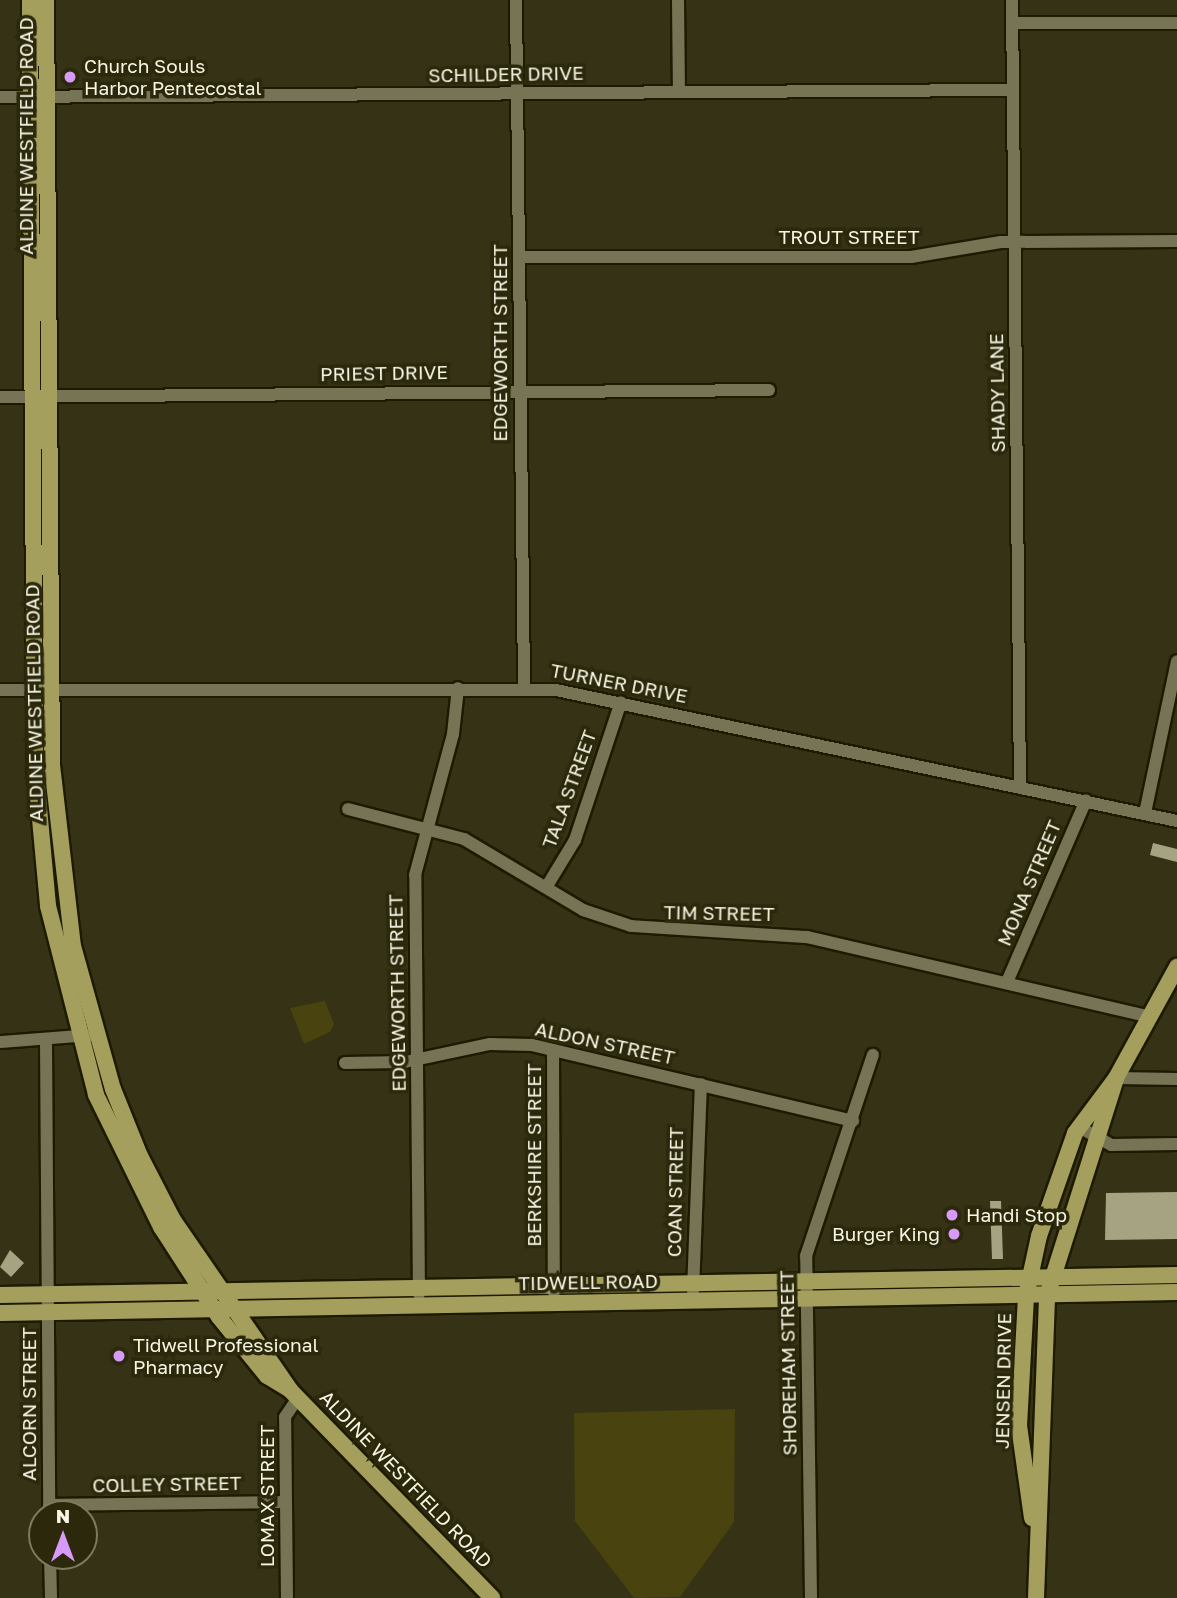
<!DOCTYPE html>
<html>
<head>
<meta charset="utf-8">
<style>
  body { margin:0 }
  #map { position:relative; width:1177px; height:1598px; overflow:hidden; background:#353215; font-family:"Golos Text",sans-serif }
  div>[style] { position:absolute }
  .green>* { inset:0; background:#49430f }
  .building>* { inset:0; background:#a6a382 }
  .roads { filter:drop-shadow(2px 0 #1d1a00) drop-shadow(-2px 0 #1d1a00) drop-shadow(0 2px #1d1a00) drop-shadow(0 -2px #1d1a00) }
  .minor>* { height:12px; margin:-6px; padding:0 6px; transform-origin:6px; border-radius:6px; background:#767454 }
  .major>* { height:16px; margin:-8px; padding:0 8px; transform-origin:8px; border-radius:8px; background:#a59f5e }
  .dots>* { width:19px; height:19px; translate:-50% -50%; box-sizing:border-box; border:4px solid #2b280b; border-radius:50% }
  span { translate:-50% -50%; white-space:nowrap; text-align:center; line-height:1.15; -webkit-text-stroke:7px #2b280b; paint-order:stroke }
  .poi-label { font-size:19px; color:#f7f6e5 }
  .left { translate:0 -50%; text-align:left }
  .right { translate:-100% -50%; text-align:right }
  .street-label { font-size:19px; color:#f7f6e5 }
  .north { position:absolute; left:28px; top:1500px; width:70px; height:70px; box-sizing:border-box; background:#2b280b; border:2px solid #7d7a62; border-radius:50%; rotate:0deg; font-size:19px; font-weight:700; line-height:28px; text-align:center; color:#f7f6e5 }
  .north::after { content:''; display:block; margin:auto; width:24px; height:32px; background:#d89af8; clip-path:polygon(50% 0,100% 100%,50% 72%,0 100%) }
</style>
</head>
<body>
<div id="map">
  <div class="green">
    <i style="clip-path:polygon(325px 1001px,334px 1024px,330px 1032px,304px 1044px,290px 1008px)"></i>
    <i style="clip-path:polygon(735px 1409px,734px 1522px,680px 1597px,634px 1598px,575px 1521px,574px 1413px)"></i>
  </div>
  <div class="building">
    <i style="clip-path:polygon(1153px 843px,1177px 849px,1177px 862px,1150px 855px)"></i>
    <i style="clip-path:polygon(1177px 1192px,1177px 1239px,1105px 1240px,1106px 1193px)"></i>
    <i style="clip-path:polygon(990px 1201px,1001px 1201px,1003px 1259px,992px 1259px)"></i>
    <i style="clip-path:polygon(10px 1250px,24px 1263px,11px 1277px,0 1267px)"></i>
  </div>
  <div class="roads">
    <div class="minor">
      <i style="left:516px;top:0;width:686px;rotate:89.33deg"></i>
      <i style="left:678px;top:0;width:92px;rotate:89.4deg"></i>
      <i style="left:1012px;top:0;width:786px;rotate:89.42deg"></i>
      <i style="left:1012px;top:23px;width:165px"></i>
      <i style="left:0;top:97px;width:1013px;rotate:-0.4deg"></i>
      <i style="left:520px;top:257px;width:391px"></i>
      <i style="left:911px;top:257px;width:91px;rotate:-9.5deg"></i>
      <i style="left:1001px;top:242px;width:176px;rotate:-0.3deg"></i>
      <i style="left:0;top:397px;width:769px;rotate:-0.52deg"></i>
      <i style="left:0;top:690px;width:556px"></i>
      <i style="left:556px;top:690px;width:635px;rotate:11.91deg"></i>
      <i style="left:348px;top:809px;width:120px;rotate:14.5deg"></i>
      <i style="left:464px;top:839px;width:139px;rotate:30.8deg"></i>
      <i style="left:583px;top:910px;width:51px;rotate:18.4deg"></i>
      <i style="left:631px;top:926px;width:176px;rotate:3.6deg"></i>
      <i style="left:807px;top:937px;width:352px;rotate:13.1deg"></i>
      <i style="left:1145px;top:813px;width:155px;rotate:-78.1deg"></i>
      <i style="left:547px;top:886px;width:54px;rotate:-58.7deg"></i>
      <i style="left:575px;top:840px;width:145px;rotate:-71.6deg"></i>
      <i style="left:1007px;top:982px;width:198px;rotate:-66.5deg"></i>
      <i style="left:0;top:1042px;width:90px;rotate:-4.4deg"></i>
      <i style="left:46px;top:1043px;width:471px;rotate:89.6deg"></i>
      <i style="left:553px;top:1050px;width:242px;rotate:89.8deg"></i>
      <i style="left:345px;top:1063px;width:60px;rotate:-1deg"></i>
      <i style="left:405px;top:1062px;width:87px;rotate:-12deg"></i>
      <i style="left:490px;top:1044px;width:42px;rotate:1.4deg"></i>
      <i style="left:532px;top:1045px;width:330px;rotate:13.3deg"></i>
      <i style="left:1116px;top:1078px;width:61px;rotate:0.9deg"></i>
      <i style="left:1079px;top:1127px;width:37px;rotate:29deg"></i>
      <i style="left:1111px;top:1145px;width:66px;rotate:-0.9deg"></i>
      <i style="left:693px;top:1291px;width:207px;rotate:-87.8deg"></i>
      <i style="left:419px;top:1294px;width:419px;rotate:-90.5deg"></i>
      <i style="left:415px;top:875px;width:146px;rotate:-74.9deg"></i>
      <i style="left:453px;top:734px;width:46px;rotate:-83.8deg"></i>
      <i style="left:49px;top:1505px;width:236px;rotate:-0.7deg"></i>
      <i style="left:50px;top:1556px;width:42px;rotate:88.6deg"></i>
      <i style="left:287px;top:1598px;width:181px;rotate:-90.6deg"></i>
      <i style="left:285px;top:1417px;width:23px;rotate:-56deg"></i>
      <i style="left:811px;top:1598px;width:342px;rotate:-90.8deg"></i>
      <i style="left:806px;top:1256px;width:212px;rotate:-71.6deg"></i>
    </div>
    <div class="major">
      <i style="left:30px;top:0;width:765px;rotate:89.63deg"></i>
      <i style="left:35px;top:765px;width:142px;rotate:84.7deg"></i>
      <i style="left:48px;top:906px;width:195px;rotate:75.7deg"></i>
      <i style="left:96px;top:1095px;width:147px;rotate:63.8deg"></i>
      <i style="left:161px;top:1227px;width:107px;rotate:57.2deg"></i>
      <i style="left:219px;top:1317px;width:76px;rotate:50.9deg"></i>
      <i style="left:267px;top:1376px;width:27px;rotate:31deg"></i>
      <i style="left:290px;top:1390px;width:290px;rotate:45.8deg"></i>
      <i style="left:46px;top:0;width:765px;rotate:89.55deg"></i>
      <i style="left:52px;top:765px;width:182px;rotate:83.4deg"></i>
      <i style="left:73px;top:946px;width:148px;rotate:74.4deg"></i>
      <i style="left:113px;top:1089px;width:72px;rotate:68.1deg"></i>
      <i style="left:140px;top:1156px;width:72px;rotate:62.7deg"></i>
      <i style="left:173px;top:1220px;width:204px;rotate:55.4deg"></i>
      <i style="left:0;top:1295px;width:1177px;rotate:-0.97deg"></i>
      <i style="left:0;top:1313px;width:1177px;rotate:-1.02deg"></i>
      <i style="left:1032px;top:1518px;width:93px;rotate:-98deg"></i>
      <i style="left:1019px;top:1426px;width:130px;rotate:-86.9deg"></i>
      <i style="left:1026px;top:1296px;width:61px;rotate:-77.8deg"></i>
      <i style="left:1039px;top:1236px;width:109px;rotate:-70.7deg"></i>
      <i style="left:1075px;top:1133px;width:69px;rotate:-53.3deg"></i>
      <i style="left:1036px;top:1598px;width:302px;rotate:-87.9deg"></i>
      <i style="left:1047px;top:1296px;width:229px;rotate:-72.4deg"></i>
      <i style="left:1116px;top:1078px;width:127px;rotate:-61.2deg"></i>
    </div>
  </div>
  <div class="dots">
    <i style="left:70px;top:77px;background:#d89af8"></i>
    <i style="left:952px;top:1215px;background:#d89af8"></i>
    <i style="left:954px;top:1234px;background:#d89af8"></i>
    <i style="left:119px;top:1356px;background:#d89af8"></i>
  </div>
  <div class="poi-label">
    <span class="left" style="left:84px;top:77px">Church Souls<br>Harbor Pentecostal</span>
    <span class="left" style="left:966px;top:1215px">Handi Stop</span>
    <span class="right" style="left:940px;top:1234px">Burger King</span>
    <span class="left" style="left:133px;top:1356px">Tidwell Professional<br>Pharmacy</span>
  </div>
  <div class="street-label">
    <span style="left:506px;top:74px;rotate:-1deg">SCHILDER DRIVE</span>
    <span style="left:26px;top:136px;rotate:-90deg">ALDINE WESTFIELD ROAD</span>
    <span style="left:849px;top:237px">TROUT STREET</span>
    <span style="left:500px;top:343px;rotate:-90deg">EDGEWORTH STREET</span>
    <span style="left:384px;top:373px;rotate:-1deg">PRIEST DRIVE</span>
    <span style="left:997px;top:393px;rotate:-91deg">SHADY LANE</span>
    <span style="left:619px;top:683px;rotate:11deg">TURNER DRIVE</span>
    <span style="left:34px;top:703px;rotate:-91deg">ALDINE WESTFIELD ROAD</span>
    <span style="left:569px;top:789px;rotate:-70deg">TALA STREET</span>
    <span style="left:1029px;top:883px;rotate:-67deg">MONA STREET</span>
    <span style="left:719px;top:913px;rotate:1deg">TIM STREET</span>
    <span style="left:397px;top:993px;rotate:-91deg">EDGEWORTH STREET</span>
    <span style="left:605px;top:1043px;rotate:12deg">ALDON STREET</span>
    <span style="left:534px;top:1155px;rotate:-90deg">BERKSHIRE STREET</span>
    <span style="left:675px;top:1192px;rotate:-89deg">COAN STREET</span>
    <span style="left:588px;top:1282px;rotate:-1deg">TIDWELL ROAD</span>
    <span style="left:788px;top:1363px;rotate:-91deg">SHOREHAM STREET</span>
    <span style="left:1003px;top:1381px;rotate:-89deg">JENSEN DRIVE</span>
    <span style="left:29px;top:1404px;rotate:-90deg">ALCORN STREET</span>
    <span style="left:406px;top:1479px;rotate:46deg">ALDINE WESTFIELD ROAD</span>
    <span style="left:167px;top:1484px;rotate:-1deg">COLLEY STREET</span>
    <span style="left:267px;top:1496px;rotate:-90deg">LOMAX STREET</span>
  </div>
  <div class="north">N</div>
</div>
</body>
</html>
